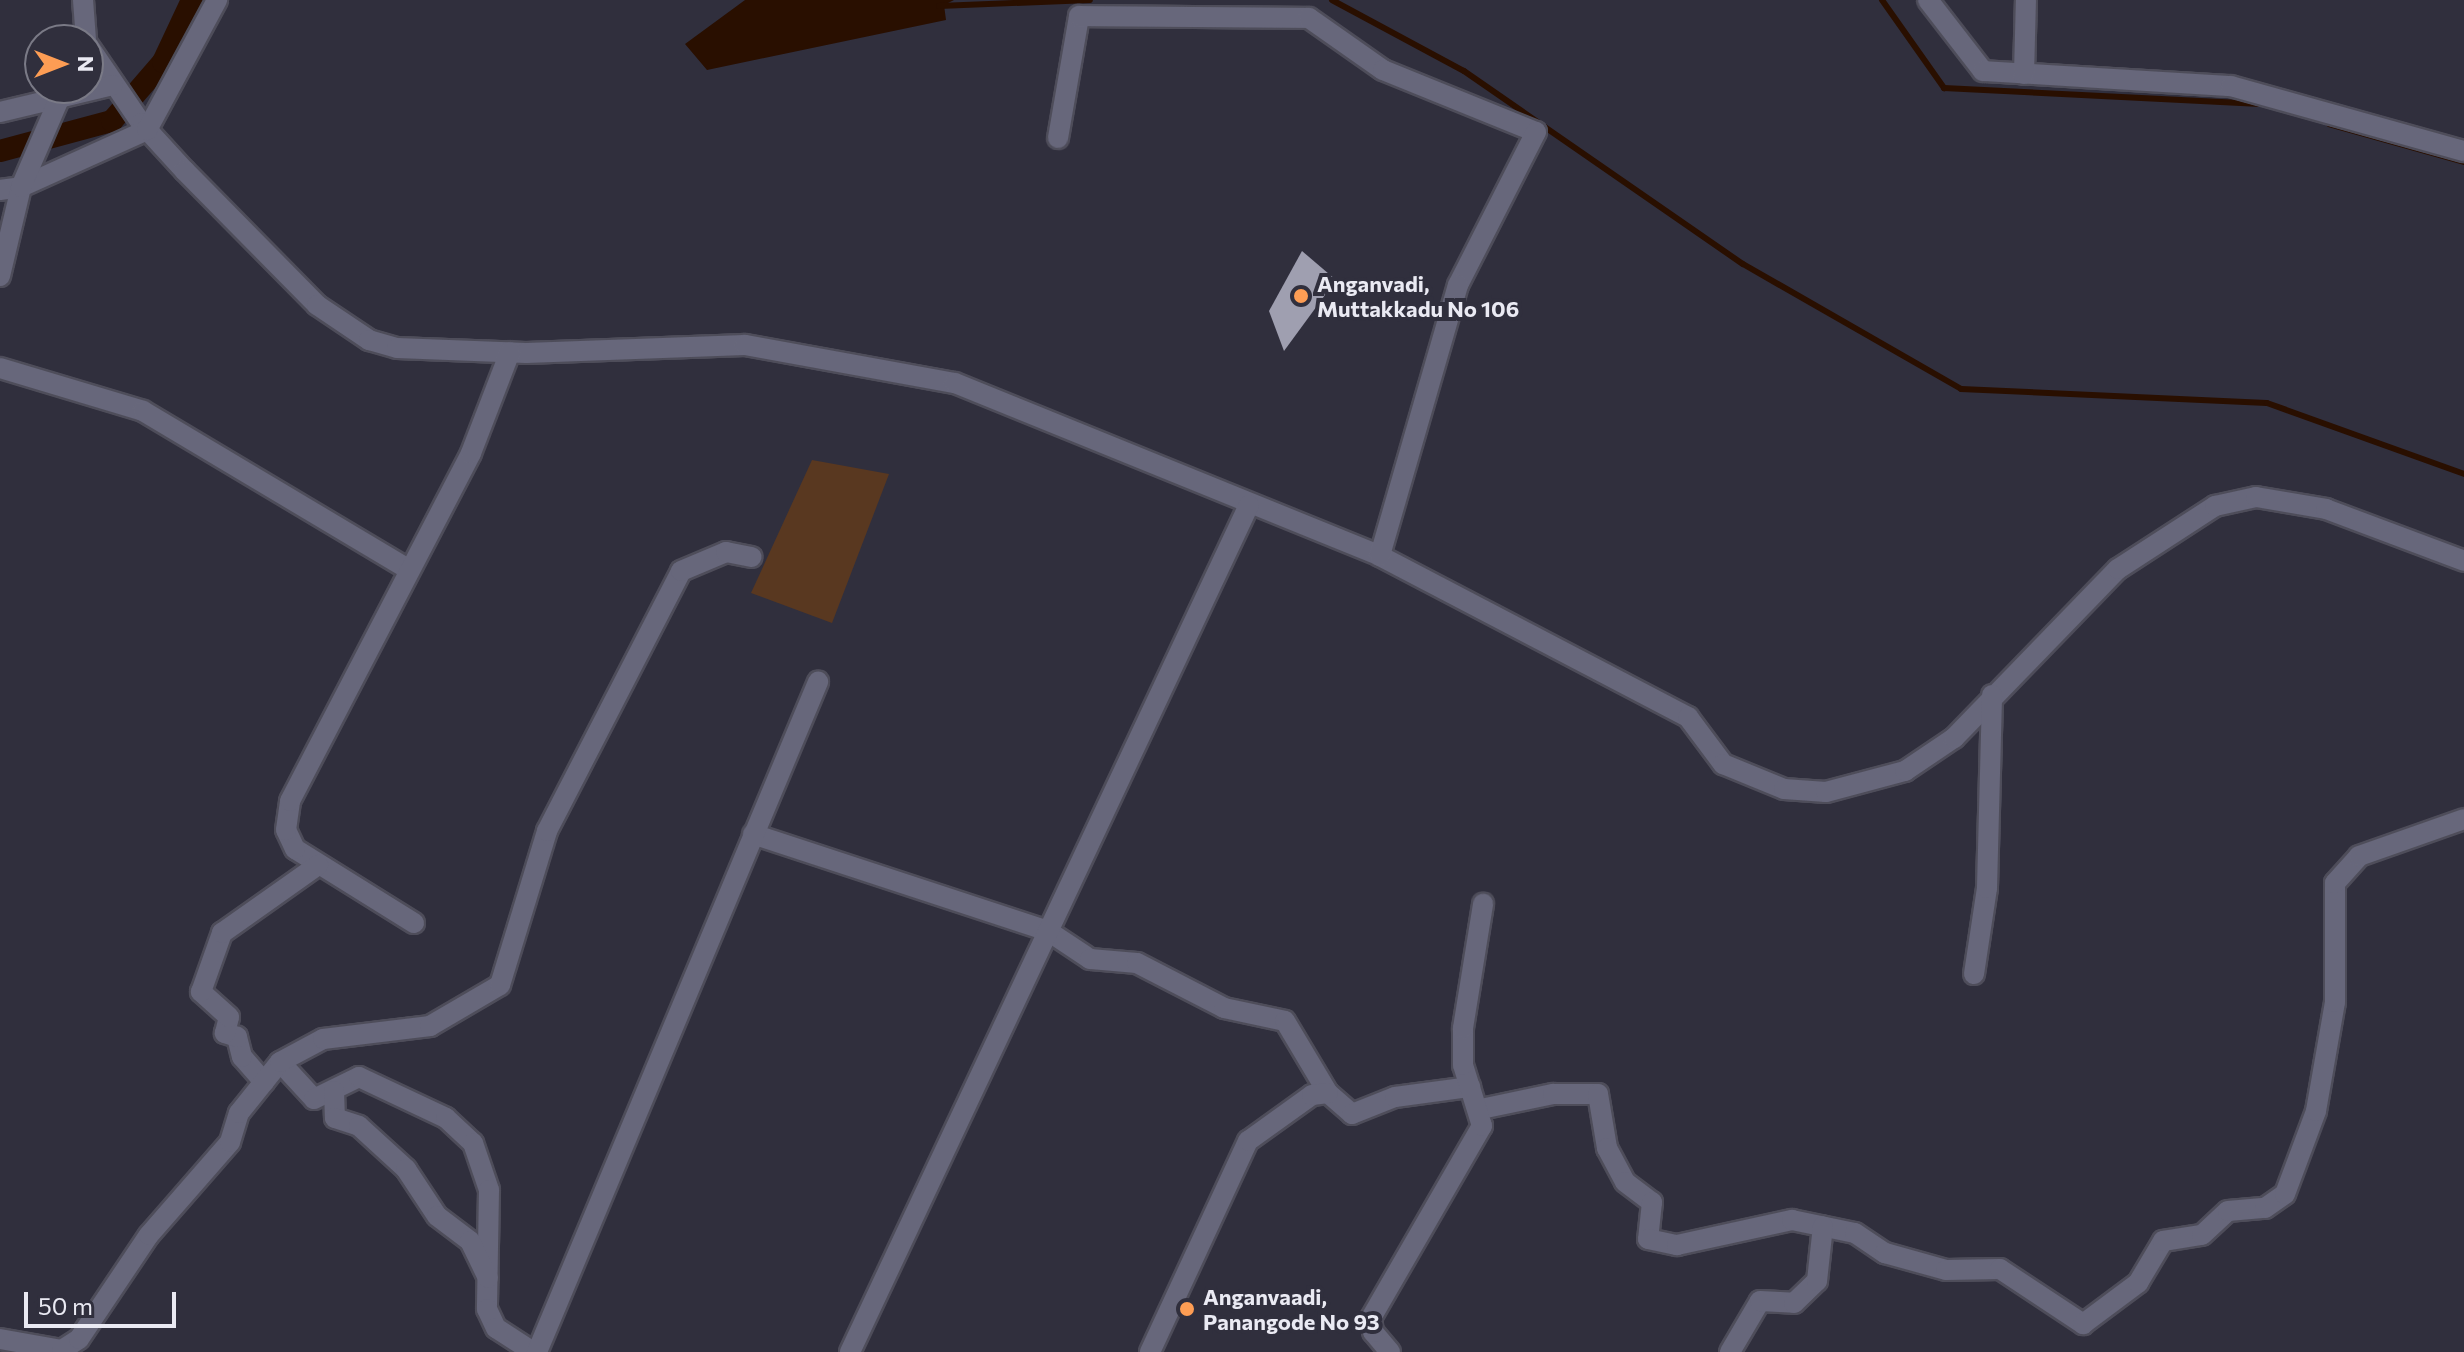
<!DOCTYPE html>
<html>
<head>
<meta charset="utf-8">
<style>
  body { margin:0 }
  #map { position:relative; width:2464px; height:1352px; overflow:hidden; background:#302f3d; font-family:Commissioner,sans-serif }
  div>[style] { position:absolute }
  .green>* { inset:0; background:#593820 }
  .water>* { inset:0; background:#290f00 }
  .stream>* { height:6px; margin:-3px; padding:0 3px; transform-origin:3px; border-radius:3px; background:#290f00 }
  .canal>* { height:22px; margin:-11px; padding:0 11px; transform-origin:11px; border-radius:11px; background:#290f00 }
  .building>* { inset:0; background:#9f9fb0 }
  .roads { filter:drop-shadow(2px 0 #4e4d5a) drop-shadow(-2px 0 #4e4d5a) drop-shadow(0 2px #4e4d5a) drop-shadow(0 -2px #4e4d5a) }
  .minor>* { height:20px; margin:-10px; padding:0 10px; transform-origin:10px; border-radius:10px; background:#67677b }
  .dots>* { width:22px; height:22px; translate:-50% -50%; box-sizing:border-box; border:4px solid #302f3d; border-radius:50% }
  span { translate:-50% -50%; white-space:nowrap; text-align:center; line-height:1.15; -webkit-text-stroke:8px #302f3d; paint-order:stroke }
  .poi-label { font-size:22px; color:#eaeaf3; font-weight:700 }
  .left { translate:0 -50%; text-align:left }
  .north { position:absolute; left:24px; top:24px; width:80px; height:80px; box-sizing:border-box; background:#302f3d; border:2px solid #7a7a86; border-radius:50%; rotate:90deg; font-size:22px; font-weight:700; line-height:32px; text-align:center; color:#eaeaf3 }
  .north::after { content:''; display:block; margin:auto; width:28px; height:36px; background:#fd9d54; clip-path:polygon(50% 0,100% 100%,50% 72%,0 100%) }
  .scale { position:absolute; left:24px; top:1292px; width:152px; height:36px; box-sizing:border-box; border:4px solid #eaeaf3; border-top:0; padding-left:10px; font-size:24px; line-height:28px; white-space:nowrap; color:#eaeaf3; -webkit-text-stroke:6px #302f3d; paint-order:stroke }
</style>
</head>
<body>
<div id="map">
  <div class="green">
    <i style="clip-path:polygon(812px 460px,889px 474px,832px 623px,751px 593px)"></i>
  </div>
  <div class="water">
    <i style="clip-path:polygon(745px 0,954px 0,944px 5px,946px 20px,707px 70px,685px 44px)"></i>
  </div>
  <div class="stream">
    <i style="left:1332px;top:0;width:150px;rotate:28.3deg"></i>
    <i style="left:1464px;top:71px;width:339px;rotate:34.7deg"></i>
    <i style="left:1743px;top:264px;width:251px;rotate:29.8deg"></i>
    <i style="left:1961px;top:389px;width:306px;rotate:2.6deg"></i>
    <i style="left:2267px;top:403px;width:209px;rotate:19.8deg"></i>
    <i style="left:1882px;top:0;width:108px;rotate:54.8deg"></i>
    <i style="left:1944px;top:88px;width:317px;rotate:2.9deg"></i>
    <i style="left:939px;top:6px;width:151px;rotate:-2.3deg"></i>
    <i style="left:2329px;top:124px;width:140px;rotate:15.7deg"></i>
  </div>
  <div class="canal">
    <i style="left:0;top:151px;width:116px;rotate:-15deg"></i>
    <i style="left:112px;top:121px;width:78px;rotate:-49.2deg"></i>
    <i style="left:163px;top:62px;width:68px;rotate:-64.9deg"></i>
  </div>
  <div class="building">
    <i style="clip-path:polygon(1302px 251px,1336px 280px,1284px 351px,1269px 311px)"></i>
  </div>
  <div class="roads">
    <div class="minor">
      <i style="left:83px;top:0;width:40px;rotate:85.7deg"></i>
      <i style="left:1928px;top:0;width:90px;rotate:52.2deg"></i>
      <i style="left:1983px;top:71px;width:248px;rotate:3.5deg"></i>
      <i style="left:2231px;top:86px;width:242px;rotate:15.6deg"></i>
      <i style="left:88px;top:45px;width:94px;rotate:55.8deg"></i>
      <i style="left:141px;top:123px;width:65px;rotate:47.5deg"></i>
      <i style="left:185px;top:171px;width:188px;rotate:45.4deg"></i>
      <i style="left:317px;top:305px;width:63px;rotate:33.9deg"></i>
      <i style="left:369px;top:340px;width:29px;rotate:16deg"></i>
      <i style="left:397px;top:348px;width:129px;rotate:2.2deg"></i>
      <i style="left:526px;top:353px;width:219px;rotate:-2.1deg"></i>
      <i style="left:745px;top:345px;width:213px;rotate:10.3deg"></i>
      <i style="left:955px;top:383px;width:459px;rotate:22.1deg"></i>
      <i style="left:1380px;top:556px;width:348px;rotate:27.6deg"></i>
      <i style="left:1688px;top:717px;width:59px;rotate:53.3deg"></i>
      <i style="left:1723px;top:764px;width:66px;rotate:22.3deg"></i>
      <i style="left:1784px;top:789px;width:42px;rotate:4.1deg"></i>
      <i style="left:1826px;top:792px;width:82px;rotate:-14.9deg"></i>
      <i style="left:1905px;top:771px;width:59px;rotate:-34deg"></i>
      <i style="left:1954px;top:738px;width:235px;rotate:-45.9deg"></i>
      <i style="left:2118px;top:569px;width:116px;rotate:-33deg"></i>
      <i style="left:2215px;top:506px;width:42px;rotate:-12.4deg"></i>
      <i style="left:2256px;top:497px;width:71px;rotate:9.7deg"></i>
      <i style="left:2326px;top:509px;width:147px;rotate:20.6deg"></i>
      <i style="left:2024px;top:74px;width:74px;rotate:-88.5deg"></i>
      <i style="left:0;top:112px;width:116px;rotate:-13.4deg"></i>
      <i style="left:1058px;top:138px;width:124px;rotate:-80.2deg"></i>
      <i style="left:1079px;top:16px;width:230px;rotate:0.5deg"></i>
      <i style="left:1309px;top:18px;width:90px;rotate:35.1deg"></i>
      <i style="left:1383px;top:70px;width:165px;rotate:22.1deg"></i>
      <i style="left:1536px;top:132px;width:172px;rotate:117deg"></i>
      <i style="left:1458px;top:285px;width:282px;rotate:106.1deg"></i>
      <i style="left:0;top:190px;width:21px;rotate:-8deg"></i>
      <i style="left:21px;top:187px;width:138px;rotate:-24.3deg"></i>
      <i style="left:147px;top:130px;width:148px;rotate:-61.7deg"></i>
      <i style="left:0;top:276px;width:91px;rotate:-76.7deg"></i>
      <i style="left:21px;top:187px;width:96px;rotate:-66.6deg"></i>
      <i style="left:0;top:368px;width:149px;rotate:16.7deg"></i>
      <i style="left:143px;top:411px;width:306px;rotate:30.8deg"></i>
      <i style="left:753px;top:834px;width:311px;rotate:18.2deg"></i>
      <i style="left:1048px;top:931px;width:50px;rotate:33.7deg"></i>
      <i style="left:1090px;top:959px;width:47px;rotate:4.9deg"></i>
      <i style="left:1137px;top:963px;width:98px;rotate:27.3deg"></i>
      <i style="left:1224px;top:1008px;width:62px;rotate:12deg"></i>
      <i style="left:1285px;top:1021px;width:84px;rotate:59.2deg"></i>
      <i style="left:1328px;top:1093px;width:32px;rotate:41deg"></i>
      <i style="left:1352px;top:1114px;width:46px;rotate:-21.6deg"></i>
      <i style="left:1395px;top:1097px;width:76px;rotate:-7.6deg"></i>
      <i style="left:414px;top:923px;width:140px;rotate:-148.1deg"></i>
      <i style="left:295px;top:849px;width:21px;rotate:-115deg"></i>
      <i style="left:286px;top:830px;width:29px;rotate:-82deg"></i>
      <i style="left:290px;top:801px;width:392px;rotate:-62.5deg"></i>
      <i style="left:471px;top:453px;width:108px;rotate:-68.9deg"></i>
      <i style="left:1974px;top:974px;width:87px;rotate:-81.4deg"></i>
      <i style="left:1987px;top:888px;width:193px;rotate:-88.5deg"></i>
      <i style="left:280px;top:1062px;width:50px;rotate:47.4deg"></i>
      <i style="left:314px;top:1099px;width:50px;rotate:-26.1deg"></i>
      <i style="left:359px;top:1077px;width:96px;rotate:25.2deg"></i>
      <i style="left:446px;top:1118px;width:37px;rotate:43deg"></i>
      <i style="left:473px;top:1143px;width:50px;rotate:71.2deg"></i>
      <i style="left:489px;top:1190px;width:119px;rotate:91deg"></i>
      <i style="left:487px;top:1309px;width:21px;rotate:65deg"></i>
      <i style="left:496px;top:1328px;width:44px;rotate:33deg"></i>
      <i style="left:264px;top:1082px;width:33px;rotate:-131deg"></i>
      <i style="left:242px;top:1057px;width:21px;rotate:-104deg"></i>
      <i style="left:237px;top:1037px;width:13px;rotate:-162deg"></i>
      <i style="left:225px;top:1033px;width:16px;rotate:-76deg"></i>
      <i style="left:229px;top:1017px;width:38px;rotate:-138deg"></i>
      <i style="left:201px;top:992px;width:63px;rotate:-70.4deg"></i>
      <i style="left:222px;top:933px;width:118px;rotate:-35.3deg"></i>
      <i style="left:334px;top:1091px;width:27px;rotate:88deg"></i>
      <i style="left:335px;top:1118px;width:25px;rotate:18deg"></i>
      <i style="left:359px;top:1126px;width:64px;rotate:42.5deg"></i>
      <i style="left:406px;top:1169px;width:56px;rotate:56.6deg"></i>
      <i style="left:437px;top:1216px;width:41px;rotate:37.1deg"></i>
      <i style="left:470px;top:1241px;width:41px;rotate:64.1deg"></i>
      <i style="left:1481px;top:1109px;width:74px;rotate:-11.8deg"></i>
      <i style="left:1553px;top:1094px;width:45px"></i>
      <i style="left:1598px;top:1094px;width:55px;rotate:80.5deg"></i>
      <i style="left:1607px;top:1148px;width:38px;rotate:62deg"></i>
      <i style="left:1625px;top:1182px;width:34px;rotate:37deg"></i>
      <i style="left:1652px;top:1202px;width:37px;rotate:96deg"></i>
      <i style="left:1648px;top:1239px;width:30px;rotate:12deg"></i>
      <i style="left:1677px;top:1245px;width:118px;rotate:-12.3deg"></i>
      <i style="left:1792px;top:1220px;width:64px;rotate:11.7deg"></i>
      <i style="left:1855px;top:1233px;width:36px;rotate:34deg"></i>
      <i style="left:1885px;top:1253px;width:63px;rotate:15.6deg"></i>
      <i style="left:1946px;top:1270px;width:54px;rotate:-1.1deg"></i>
      <i style="left:2000px;top:1269px;width:100px;rotate:33.5deg"></i>
      <i style="left:2083px;top:1324px;width:69px;rotate:-36.7deg"></i>
      <i style="left:2138px;top:1283px;width:49px;rotate:-59.2deg"></i>
      <i style="left:2163px;top:1241px;width:39px;rotate:-9deg"></i>
      <i style="left:2202px;top:1235px;width:35px;rotate:-43deg"></i>
      <i style="left:2228px;top:1211px;width:37px;rotate:-5deg"></i>
      <i style="left:2265px;top:1208px;width:24px;rotate:-35deg"></i>
      <i style="left:2285px;top:1194px;width:89px;rotate:-69.5deg"></i>
      <i style="left:2316px;top:1111px;width:111px;rotate:-80.1deg"></i>
      <i style="left:2335px;top:1002px;width:119px;rotate:-90deg"></i>
      <i style="left:2335px;top:883px;width:36px;rotate:-48deg"></i>
      <i style="left:2359px;top:856px;width:111px;rotate:-19.4deg"></i>
      <i style="left:0;top:1339px;width:63px;rotate:10.1deg"></i>
      <i style="left:62px;top:1350px;width:20px;rotate:-33deg"></i>
      <i style="left:79px;top:1339px;width:125px;rotate:-56.1deg"></i>
      <i style="left:149px;top:1235px;width:123px;rotate:-48.9deg"></i>
      <i style="left:230px;top:1142px;width:30px;rotate:-73deg"></i>
      <i style="left:239px;top:1113px;width:65px;rotate:-51.2deg"></i>
      <i style="left:280px;top:1062px;width:49px;rotate:-28.1deg"></i>
      <i style="left:323px;top:1039px;width:108px;rotate:-6.9deg"></i>
      <i style="left:430px;top:1026px;width:81px;rotate:-30.4deg"></i>
      <i style="left:500px;top:985px;width:161px;rotate:-73deg"></i>
      <i style="left:547px;top:831px;width:292px;rotate:-62.7deg"></i>
      <i style="left:681px;top:571px;width:49px;rotate:-22.9deg"></i>
      <i style="left:726px;top:552px;width:26px;rotate:11deg"></i>
      <i style="left:537px;top:1352px;width:727px;rotate:-67.25deg"></i>
      <i style="left:850px;top:1352px;width:936px;rotate:-64.78deg"></i>
      <i style="left:1150px;top:1352px;width:233px;rotate:-65.1deg"></i>
      <i style="left:1248px;top:1141px;width:79px;rotate:-35.7deg"></i>
      <i style="left:1312px;top:1095px;width:16px;rotate:-7deg"></i>
      <i style="left:1390px;top:1352px;width:26px;rotate:-130deg"></i>
      <i style="left:1373px;top:1332px;width:14px;rotate:-98deg"></i>
      <i style="left:1371px;top:1318px;width:222px;rotate:-60deg"></i>
      <i style="left:1482px;top:1126px;width:64px;rotate:-107.3deg"></i>
      <i style="left:1463px;top:1065px;width:37px;rotate:-90deg"></i>
      <i style="left:1463px;top:1028px;width:126px;rotate:-80.8deg"></i>
      <i style="left:1730px;top:1352px;width:59px;rotate:-59.5deg"></i>
      <i style="left:1760px;top:1301px;width:34px;rotate:3deg"></i>
      <i style="left:1794px;top:1303px;width:32px;rotate:-44deg"></i>
      <i style="left:1817px;top:1281px;width:55px;rotate:-83.8deg"></i>
    </div>
  </div>
  <div class="dots">
    <i style="left:1301px;top:296px;background:#fd9d54"></i>
    <i style="left:1187px;top:1309px;background:#fd9d54"></i>
  </div>
  <div class="poi-label">
    <span class="left" style="left:1317px;top:296px">Anganvadi,<br>Muttakkadu No 106</span>
    <span class="left" style="left:1203px;top:1309px">Anganvaadi,<br>Panangode No 93</span>
  </div>
  <div class="north">N</div>
  <div class="scale">50 m</div>
</div>
</body>
</html>
